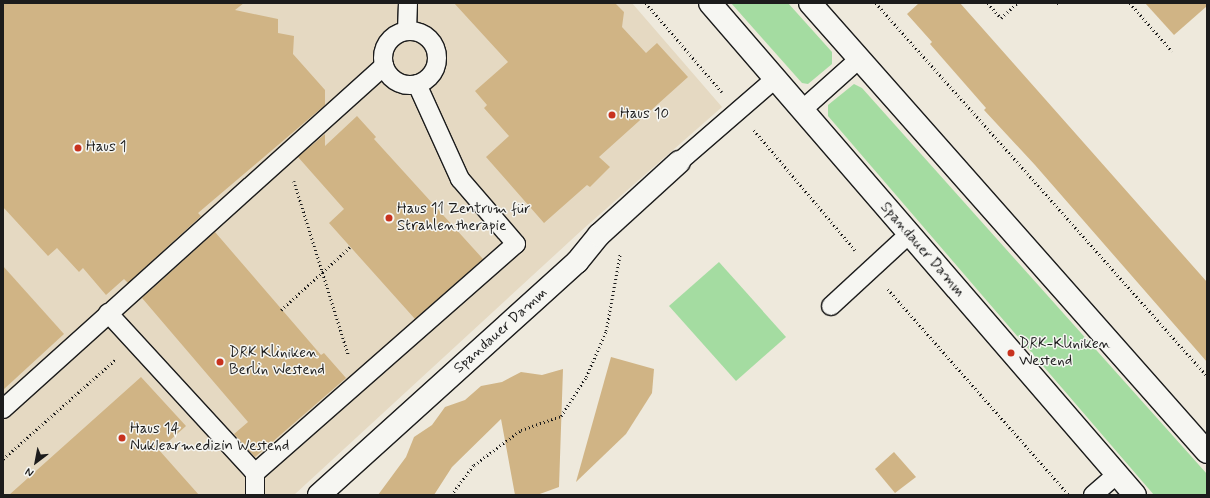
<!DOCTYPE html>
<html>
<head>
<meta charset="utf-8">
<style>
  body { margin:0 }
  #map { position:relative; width:1210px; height:498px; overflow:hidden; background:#eee9dc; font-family:Mynerve,sans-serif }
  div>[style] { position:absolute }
  .built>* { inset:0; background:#e5d9c2 }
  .green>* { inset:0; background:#a4dca1 }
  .building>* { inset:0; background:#d0b485 }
  .path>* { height:2.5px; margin-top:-1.25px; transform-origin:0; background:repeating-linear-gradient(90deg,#1c1c1c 0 1px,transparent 0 4px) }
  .roads { filter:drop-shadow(1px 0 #1c1c1c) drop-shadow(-1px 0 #1c1c1c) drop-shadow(0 1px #1c1c1c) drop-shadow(0 -1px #1c1c1c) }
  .lane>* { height:18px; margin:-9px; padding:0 9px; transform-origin:9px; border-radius:9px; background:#f6f6f2 }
  .lane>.ring { margin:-9px; padding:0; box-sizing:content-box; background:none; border:18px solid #f6f6f2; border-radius:50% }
  .street>* { height:22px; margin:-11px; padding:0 11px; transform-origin:11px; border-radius:11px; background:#f6f6f2 }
  .secondary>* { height:22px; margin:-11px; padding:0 11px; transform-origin:11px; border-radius:11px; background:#f6f6f2 }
  .dots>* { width:11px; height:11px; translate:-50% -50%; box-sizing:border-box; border:2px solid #f6f6f2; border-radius:50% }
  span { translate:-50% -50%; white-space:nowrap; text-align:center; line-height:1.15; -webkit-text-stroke:3px #f6f6f2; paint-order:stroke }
  .poi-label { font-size:15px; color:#1c1c1c }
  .left { translate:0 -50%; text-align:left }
  .street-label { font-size:15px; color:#1c1c1c }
  .frame { position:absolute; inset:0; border:4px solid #1c1c1c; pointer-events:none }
  .north { position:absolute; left:16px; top:442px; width:40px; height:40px; -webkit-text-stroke:3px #f6f6f2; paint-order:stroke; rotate:212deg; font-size:11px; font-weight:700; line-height:16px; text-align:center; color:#1c1c1c }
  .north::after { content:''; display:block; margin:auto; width:14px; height:18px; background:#1c1c1c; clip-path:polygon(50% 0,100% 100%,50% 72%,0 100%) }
</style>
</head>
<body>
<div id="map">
  <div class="built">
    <i style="clip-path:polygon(3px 3px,632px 3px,722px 107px,582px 230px,294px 495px,3px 495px)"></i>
  </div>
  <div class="green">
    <i style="clip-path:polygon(731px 3px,788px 3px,832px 52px,832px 64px,808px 84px,802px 83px)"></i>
    <i style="clip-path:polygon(854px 84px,862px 88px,1207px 474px,1207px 495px,1154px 495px,828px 116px,828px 105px)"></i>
    <i style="clip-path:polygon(719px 262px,786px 337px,736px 381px,669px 306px)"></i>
  </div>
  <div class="building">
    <i style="clip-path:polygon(3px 3px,244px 3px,235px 10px,278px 19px,278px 33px,294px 36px,293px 54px,325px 90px,325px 105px,198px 213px,201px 216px,128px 283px,124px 279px,106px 295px,83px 268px,79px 272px,57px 248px,48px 256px,3px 207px)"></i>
    <i style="clip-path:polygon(454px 3px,615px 3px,624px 12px,622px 27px,646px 53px,657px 43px,688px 77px,599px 157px,610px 167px,590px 187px,587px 185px,544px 223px,486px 157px,509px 136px,484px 108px,487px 105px,475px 91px,508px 62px)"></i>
    <i style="clip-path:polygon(919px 3px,960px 3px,1207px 282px,1207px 362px,1035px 165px,984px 110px,986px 108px,930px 44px,932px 42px,907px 14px)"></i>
    <i style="clip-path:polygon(1145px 3px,1207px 3px,1207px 6px,1174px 35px)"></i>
    <i style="clip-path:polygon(357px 116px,376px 137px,374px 139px,483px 259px,415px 319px,329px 223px,344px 209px,298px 157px,325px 134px,325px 146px)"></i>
    <i style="clip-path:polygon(215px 232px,321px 355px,324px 353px,346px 378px,255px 457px,234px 434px,248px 422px,142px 298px)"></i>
    <i style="clip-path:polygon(3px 266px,64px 334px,3px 390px)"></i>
    <i style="clip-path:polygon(611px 357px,654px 369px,652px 393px,626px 434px,576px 482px)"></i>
    <i style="clip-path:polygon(563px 369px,559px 487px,537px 495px,515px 495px,501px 419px,452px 467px,434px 495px,378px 495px,406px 457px,414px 437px,432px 425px,445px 407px,465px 400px,481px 386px,502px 382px,521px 372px,542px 375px)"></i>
    <i style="clip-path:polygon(141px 377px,186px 426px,159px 450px,199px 495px,9px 495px)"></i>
    <i style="clip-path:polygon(894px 452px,916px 477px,895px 493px,875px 469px)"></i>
  </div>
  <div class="path">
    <i style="left:646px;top:3px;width:117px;rotate:49.5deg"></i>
    <i style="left:876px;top:3px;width:499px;rotate:48.4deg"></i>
    <i style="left:988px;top:3px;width:20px;rotate:49deg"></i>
    <i style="left:1001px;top:18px;width:22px;rotate:-43deg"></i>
    <i style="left:1058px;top:3px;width:1px;rotate:45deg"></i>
    <i style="left:1130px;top:3px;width:64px;rotate:48.8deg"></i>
    <i style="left:754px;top:130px;width:157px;rotate:49.9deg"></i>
    <i style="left:294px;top:181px;width:183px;rotate:72.6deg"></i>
    <i style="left:888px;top:289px;width:273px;rotate:48.7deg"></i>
    <i style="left:281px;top:310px;width:93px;rotate:-42.4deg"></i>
    <i style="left:3px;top:459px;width:151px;rotate:-41.5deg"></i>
    <i style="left:451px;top:495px;width:38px;rotate:-53deg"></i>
    <i style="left:474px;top:465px;width:59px;rotate:-36.7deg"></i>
    <i style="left:521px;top:430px;width:42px;rotate:-19.3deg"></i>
    <i style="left:561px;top:416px;width:46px;rotate:-57.3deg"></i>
    <i style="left:586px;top:377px;width:50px;rotate:-66.5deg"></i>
    <i style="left:606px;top:331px;width:78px;rotate:-79.7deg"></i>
  </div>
  <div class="roads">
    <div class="lane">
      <i style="left:407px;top:31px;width:28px;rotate:-88deg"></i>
      <i class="ring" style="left:383px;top:31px;width:36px;height:36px"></i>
      <i style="left:802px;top:110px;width:76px;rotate:-41.8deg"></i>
      <i style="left:679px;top:162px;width:128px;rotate:-40.9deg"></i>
      <i style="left:831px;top:306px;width:106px;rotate:-42.7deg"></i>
      <i style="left:108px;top:313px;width:217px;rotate:47.4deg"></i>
      <i style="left:3px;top:409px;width:513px;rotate:-42deg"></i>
      <i style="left:255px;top:495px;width:22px;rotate:-90deg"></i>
      <i style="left:255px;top:473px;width:347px;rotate:-41.3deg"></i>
      <i style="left:516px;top:244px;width:86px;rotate:-130.7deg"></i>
      <i style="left:460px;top:179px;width:104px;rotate:-114.4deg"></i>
      <i style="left:1093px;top:495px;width:32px;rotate:-41deg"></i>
    </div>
    <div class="street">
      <i style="left:319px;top:495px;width:348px;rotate:-42.1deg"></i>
      <i style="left:577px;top:262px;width:35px;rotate:-51deg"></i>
      <i style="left:599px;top:235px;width:108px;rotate:-42.4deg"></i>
    </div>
    <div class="secondary">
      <i style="left:710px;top:3px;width:650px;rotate:49.18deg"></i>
      <i style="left:810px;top:3px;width:599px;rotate:48.52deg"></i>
    </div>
  </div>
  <div class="dots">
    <i style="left:612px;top:115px;background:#c8321e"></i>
    <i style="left:78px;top:148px;background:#c8321e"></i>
    <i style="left:389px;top:218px;background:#c8321e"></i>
    <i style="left:1011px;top:353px;background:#c8321e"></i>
    <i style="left:220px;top:362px;background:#c8321e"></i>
    <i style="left:122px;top:438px;background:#c8321e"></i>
  </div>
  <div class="poi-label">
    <span class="left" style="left:620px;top:115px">Haus 10</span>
    <span class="left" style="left:86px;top:148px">Haus 1</span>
    <span class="left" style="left:397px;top:218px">Haus 11 Zentrum für<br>Strahlentherapie</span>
    <span class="left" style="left:1019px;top:353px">DRK-Kliniken<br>Westend</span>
    <span class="left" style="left:229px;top:362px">DRK Kliniken<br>Berlin Westend</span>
    <span class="left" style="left:130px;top:438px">Haus 14<br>Nuklearmedizin Westend</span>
  </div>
  <div class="street-label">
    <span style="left:922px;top:250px;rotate:49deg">Spandauer Damm</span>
    <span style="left:501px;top:331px;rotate:-42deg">Spandauer Damm</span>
  </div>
  <div class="frame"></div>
  <div class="north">N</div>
</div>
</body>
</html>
